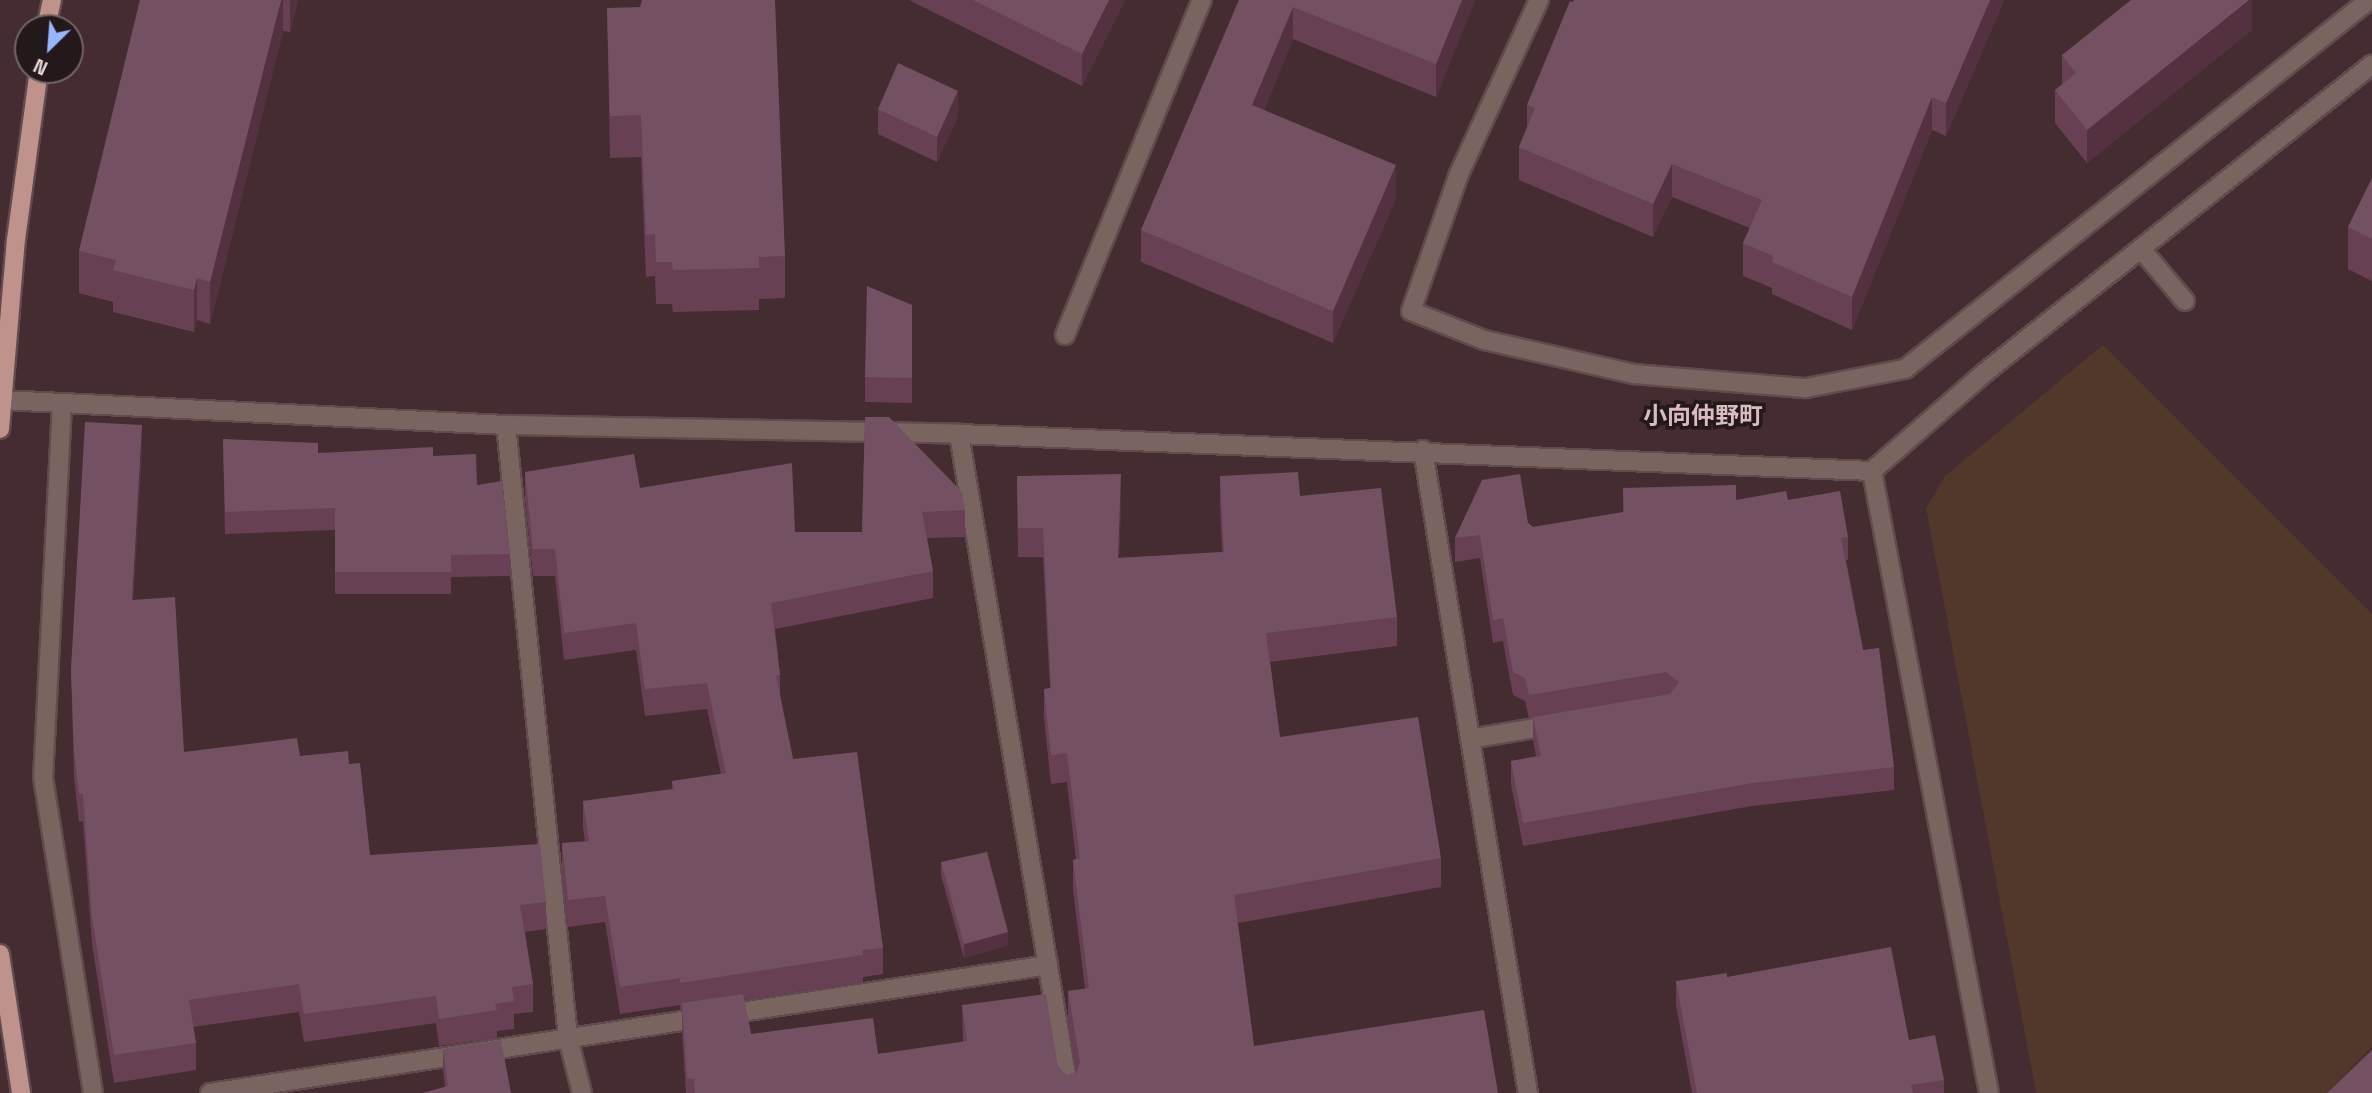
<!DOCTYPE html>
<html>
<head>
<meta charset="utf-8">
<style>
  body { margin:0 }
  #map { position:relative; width:2372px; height:1093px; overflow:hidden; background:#442c30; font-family:"Space Grotesk","Noto Sans JP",sans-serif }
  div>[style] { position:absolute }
  .green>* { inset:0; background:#51382b }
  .roads { filter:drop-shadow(2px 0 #614b4e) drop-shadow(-2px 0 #614b4e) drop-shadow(0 2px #614b4e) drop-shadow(0 -2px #614b4e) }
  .service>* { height:18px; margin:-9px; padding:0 9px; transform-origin:9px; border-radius:9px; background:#7a6460 }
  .minor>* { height:18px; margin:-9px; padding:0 9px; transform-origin:9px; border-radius:9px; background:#7a6460 }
  .primary>* { height:18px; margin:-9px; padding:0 9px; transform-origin:9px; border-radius:9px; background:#bf928c }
  .wall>* { inset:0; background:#674054 }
  .shaded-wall>* { inset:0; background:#533140 }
  .building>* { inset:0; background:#745162 }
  span { translate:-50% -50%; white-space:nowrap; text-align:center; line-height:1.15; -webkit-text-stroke:7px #23181a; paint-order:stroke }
  .neighbourhood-label { font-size:24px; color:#dabbbf; font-weight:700 }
  .north { position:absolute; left:14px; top:14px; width:70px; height:70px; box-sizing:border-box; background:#23181a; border:2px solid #716466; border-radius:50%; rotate:205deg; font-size:19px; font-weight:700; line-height:28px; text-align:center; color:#e6d7d9 }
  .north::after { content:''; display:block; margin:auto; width:24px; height:32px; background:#98b5fd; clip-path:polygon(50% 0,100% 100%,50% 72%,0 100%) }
</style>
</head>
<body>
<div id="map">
  <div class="green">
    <i style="clip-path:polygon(2103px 345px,2372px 614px,2372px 1047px,2327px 1093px,2036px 1093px,1926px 508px,1945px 476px)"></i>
  </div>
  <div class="roads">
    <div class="service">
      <i style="left:1539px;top:0;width:192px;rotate:114.7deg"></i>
      <i style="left:1459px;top:174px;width:145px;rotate:109.3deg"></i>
      <i style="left:1411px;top:311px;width:79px;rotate:21.7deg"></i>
      <i style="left:1484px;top:340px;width:154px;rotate:12.8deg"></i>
      <i style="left:1634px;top:374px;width:173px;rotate:4.7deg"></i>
      <i style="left:1806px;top:388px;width:101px;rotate:-10.9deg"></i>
      <i style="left:1905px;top:369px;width:593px;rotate:-38.49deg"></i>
      <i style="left:2141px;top:249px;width:68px;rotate:49.8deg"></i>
      <i style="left:1065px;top:335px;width:362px;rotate:-67.8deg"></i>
      <i style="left:1470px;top:739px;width:85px;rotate:-9.5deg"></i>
    </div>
    <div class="minor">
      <i style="left:2px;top:400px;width:505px;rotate:2.84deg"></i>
      <i style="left:506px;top:425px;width:453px;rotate:1.1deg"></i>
      <i style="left:959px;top:434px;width:914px;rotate:2.32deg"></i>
      <i style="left:1872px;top:471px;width:633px;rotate:79.35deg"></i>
      <i style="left:62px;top:404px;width:373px;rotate:92.9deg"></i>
      <i style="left:43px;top:777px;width:320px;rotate:81deg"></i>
      <i style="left:506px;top:425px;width:616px;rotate:84.22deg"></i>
      <i style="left:568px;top:1038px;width:57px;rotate:75.7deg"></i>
      <i style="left:959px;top:434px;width:668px;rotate:80.52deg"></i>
      <i style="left:1423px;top:450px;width:652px;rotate:80.73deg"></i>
      <i style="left:1872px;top:471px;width:147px;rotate:-41.1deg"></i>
      <i style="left:1983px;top:374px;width:497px;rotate:-38.5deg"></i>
      <i style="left:210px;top:1093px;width:848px;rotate:-8.68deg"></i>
    </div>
    <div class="primary">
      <i style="left:46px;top:28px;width:29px;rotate:-78deg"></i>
      <i style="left:0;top:429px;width:190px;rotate:-85.2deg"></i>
      <i style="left:16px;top:240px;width:172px;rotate:-82.3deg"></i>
      <i style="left:0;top:954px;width:141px;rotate:81.4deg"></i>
    </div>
  </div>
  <div class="wall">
    <i style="clip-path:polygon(140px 0,298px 0,290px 32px,283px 31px,210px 324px,197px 320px,194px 332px,113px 312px,113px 302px,79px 293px,79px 251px)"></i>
    <i style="clip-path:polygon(909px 0,1125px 0,1082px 86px)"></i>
    <i style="clip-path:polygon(1239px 0,1475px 0,1436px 97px,1293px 39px,1264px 110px,1396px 198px,1333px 343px,1141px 262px,1141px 230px)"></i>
    <i style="clip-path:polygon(1574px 0,2004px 0,1946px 136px,1932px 130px,1852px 330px,1772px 294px,1772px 288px,1743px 276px,1743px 243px,1750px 228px,1672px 197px,1653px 237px,1519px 180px,1519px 147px,1527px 127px,1527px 105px)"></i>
    <i style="clip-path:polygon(2252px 0,2252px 30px,2087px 163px,2055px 123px,2055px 90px,2062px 85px,2062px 55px)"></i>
    <i style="clip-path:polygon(607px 8px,785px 256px,785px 298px,759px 299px,759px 310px,673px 312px,672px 304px,656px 304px,655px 276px,646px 277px,641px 157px,610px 158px)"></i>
    <i style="clip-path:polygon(878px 109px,958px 116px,937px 162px,878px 134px)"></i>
    <i style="clip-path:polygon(2372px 178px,2372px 281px,2348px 269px,2348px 227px)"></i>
    <i style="clip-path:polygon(912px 305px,912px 403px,865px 402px,865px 377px)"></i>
    <i style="clip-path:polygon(865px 417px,965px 510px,965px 537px,927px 538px,933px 571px,933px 598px,775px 629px,780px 675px,780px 698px,793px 759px,883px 948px,883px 974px,863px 977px,863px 982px,744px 1000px,751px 1034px,878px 1054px,963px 1042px,962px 1005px,1058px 1067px,1066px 1075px,1077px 1072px,1068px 1020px,1068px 991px,1085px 989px,1073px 889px,1073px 860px,1076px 859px,1067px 782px,1051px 784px,1044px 718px,1044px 689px,1050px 688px,1043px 557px,1018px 557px,1017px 476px,1121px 503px,1119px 558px,1222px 552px,1220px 505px,1220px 476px,1300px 496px,1397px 617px,1397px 646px,1270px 662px,1280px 737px,1441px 858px,1441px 887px,1238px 923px,1254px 1046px,1498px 1093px,686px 1093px,682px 1032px,682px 1009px,680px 1010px,680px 1005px,620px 1014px,605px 922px,568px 927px,562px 870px,562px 843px,585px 842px,583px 827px,583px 801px,672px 789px,672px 781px,721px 774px,707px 709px,645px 716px,636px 650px,564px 660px,555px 576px,533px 576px,525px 499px,525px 472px,640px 488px,795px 532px,862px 532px)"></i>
    <i style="clip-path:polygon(223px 439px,318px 453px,433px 456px,477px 485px,510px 554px,510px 576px,451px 577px,451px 594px,335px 594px,335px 530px,225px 534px)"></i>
    <i style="clip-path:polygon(142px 453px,133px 600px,184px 752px,300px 756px,349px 764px,370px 855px,546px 902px,546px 929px,525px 932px,533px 984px,533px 1012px,514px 1014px,514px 1029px,497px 1031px,497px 1038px,439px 1046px,436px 1023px,304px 1042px,299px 1012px,193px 1027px,196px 1043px,196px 1070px,114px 1083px,92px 944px,83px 821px,79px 822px,74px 777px,71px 669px)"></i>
    <i style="clip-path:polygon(1623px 488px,1736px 500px,1788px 500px,1848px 537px,1848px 560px,1846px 560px,1863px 650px,1894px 767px,1894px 790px,1752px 806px,1523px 846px,1511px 784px,1511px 761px,1536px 756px,1533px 740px,1533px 717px,1666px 695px,1529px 718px,1525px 701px,1513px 695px,1503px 641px,1493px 643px,1480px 558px,1455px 562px,1455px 538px,1528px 523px,1533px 527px,1623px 512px)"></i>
    <i style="clip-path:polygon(941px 862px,1008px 945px,964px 958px,941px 875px)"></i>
    <i style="clip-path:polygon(1727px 977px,1909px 1040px,1944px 1080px,1944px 1093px,1692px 1093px,1676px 1005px,1676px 981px)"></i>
    <i style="clip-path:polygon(443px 1049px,511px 1093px,445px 1087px,443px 1069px)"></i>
  </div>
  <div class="shaded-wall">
    <i style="clip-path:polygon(281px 0,283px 0,283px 31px,210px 324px,210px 282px)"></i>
    <i style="clip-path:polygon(290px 0,298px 0,290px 32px)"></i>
    <i style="clip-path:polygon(1109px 0,1125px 0,1082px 86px,1082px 54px)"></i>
    <i style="clip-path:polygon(1462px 0,1475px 0,1436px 97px,1436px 64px)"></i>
    <i style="clip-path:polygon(1990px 0,2004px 0,1946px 136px,1946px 103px)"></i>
    <i style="clip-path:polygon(2249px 0,2252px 0,2252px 30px,2087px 163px,2087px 130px)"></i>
    <i style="clip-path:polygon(1293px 7px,1293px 39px,1252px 138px,1252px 105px)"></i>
    <i style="clip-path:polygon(958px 91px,958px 116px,937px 162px,937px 137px)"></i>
    <i style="clip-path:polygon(1932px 97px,1932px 130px,1852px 330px,1852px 297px)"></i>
    <i style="clip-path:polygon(1672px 164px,1672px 197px,1653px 237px,1653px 204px)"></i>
    <i style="clip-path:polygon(1396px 165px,1396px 198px,1333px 343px,1333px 311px)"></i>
    <i style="clip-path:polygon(197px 278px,197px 320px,194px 332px,194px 290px)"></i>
    <i style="clip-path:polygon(142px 425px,142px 453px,132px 627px,132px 600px)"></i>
    <i style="clip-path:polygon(1121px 474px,1121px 503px,1118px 587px,1118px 558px)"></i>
    <i style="clip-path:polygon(1008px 932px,1008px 945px,964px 958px,964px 944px)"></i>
  </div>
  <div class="building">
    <i style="clip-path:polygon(140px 0,281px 0,210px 282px,197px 278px,194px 290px,113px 270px,116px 260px,79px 251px)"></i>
    <i style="clip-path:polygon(642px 0,775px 0,785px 256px,759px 257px,759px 268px,673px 270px,672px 262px,656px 262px,655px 234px,646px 235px,641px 115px,610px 116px,607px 8px,640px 7px)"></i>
    <i style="clip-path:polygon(973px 0,1109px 0,1082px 54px)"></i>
    <i style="clip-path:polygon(1239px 0,1462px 0,1436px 64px,1293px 7px,1252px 105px,1396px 165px,1333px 311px,1141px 230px)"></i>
    <i style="clip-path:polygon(1574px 0,1990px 0,1946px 103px,1932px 97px,1852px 297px,1772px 262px,1773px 256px,1743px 243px,1762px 200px,1672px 164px,1653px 204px,1519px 147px,1535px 108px,1527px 105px,1570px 1px,1573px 2px)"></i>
    <i style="clip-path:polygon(2131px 0,2249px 0,2087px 130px,2055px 90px,2076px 73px,2062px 55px)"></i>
    <i style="clip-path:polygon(898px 63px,958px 91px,937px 137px,878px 109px)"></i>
    <i style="clip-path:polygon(2372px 178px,2372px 239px,2348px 227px)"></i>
    <i style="clip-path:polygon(867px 286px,912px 305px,912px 378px,865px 377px)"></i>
    <i style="clip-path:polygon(865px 417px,889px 417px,962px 492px,965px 510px,922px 512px,933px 571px,771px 603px,780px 675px,776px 675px,793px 759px,857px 752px,883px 948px,862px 950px,863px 955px,680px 983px,680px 978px,620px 987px,605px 896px,568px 900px,562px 843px,589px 841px,583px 801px,674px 789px,672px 781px,726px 773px,707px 683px,645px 689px,636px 623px,564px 633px,555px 549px,533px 549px,525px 472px,634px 454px,640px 488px,792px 463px,795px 532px,862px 532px)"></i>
    <i style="clip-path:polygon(85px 422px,142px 425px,132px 600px,175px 597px,184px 752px,297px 738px,300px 756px,348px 751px,349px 764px,360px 763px,370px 855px,540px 844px,546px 902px,520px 905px,533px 984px,512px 987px,514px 1001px,495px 1004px,497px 1010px,439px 1019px,436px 996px,304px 1014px,299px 984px,189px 1000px,196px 1043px,114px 1055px,92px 917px,83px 794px,79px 794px,74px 750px,71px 669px)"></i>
    <i style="clip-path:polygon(223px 439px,318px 443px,318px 453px,433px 447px,433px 456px,476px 454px,477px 485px,502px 481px,510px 554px,451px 555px,451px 572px,335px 572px,335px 508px,225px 512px)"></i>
    <i style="clip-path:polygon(1298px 472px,1300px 496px,1381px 488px,1397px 617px,1266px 633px,1280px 737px,1418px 717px,1441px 858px,1234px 895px,1254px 1046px,1484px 1010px,1498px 1093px,695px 1093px,694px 1079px,687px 1078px,682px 1003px,743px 994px,751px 1034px,873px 1018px,878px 1054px,967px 1041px,962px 1005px,1046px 994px,1058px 1067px,1066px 1075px,1077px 1072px,1080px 1062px,1068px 991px,1089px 988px,1073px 860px,1080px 858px,1067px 753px,1051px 755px,1044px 689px,1051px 688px,1043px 528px,1018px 528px,1017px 476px,1121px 474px,1118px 558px,1224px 552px,1220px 476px)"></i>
    <i style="clip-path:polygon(1520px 474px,1528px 523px,1533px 527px,1624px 512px,1623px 488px,1736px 485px,1736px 500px,1786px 491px,1788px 500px,1840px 491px,1848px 537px,1841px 538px,1863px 650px,1879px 648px,1894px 767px,1752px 783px,1523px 823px,1511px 761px,1541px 756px,1533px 717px,1670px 694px,1679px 682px,1666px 672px,1529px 695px,1525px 678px,1513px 672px,1503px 618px,1493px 620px,1480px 535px,1455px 538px,1482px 480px)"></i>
    <i style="clip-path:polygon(987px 852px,1008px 932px,964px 944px,941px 862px)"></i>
    <i style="clip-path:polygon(1891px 947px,1909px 1040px,1935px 1035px,1944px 1080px,1911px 1085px,1913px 1093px,1697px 1093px,1676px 981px,1727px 973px,1727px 977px)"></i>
    <i style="clip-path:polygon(501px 1040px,511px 1093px,422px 1093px,448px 1086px,443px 1049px)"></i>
    <i style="clip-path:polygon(2372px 1050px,2372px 1093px,2327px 1093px)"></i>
  </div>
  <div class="neighbourhood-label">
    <span style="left:1703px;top:416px">小向仲野町</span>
  </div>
  <div class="north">N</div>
</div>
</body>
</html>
